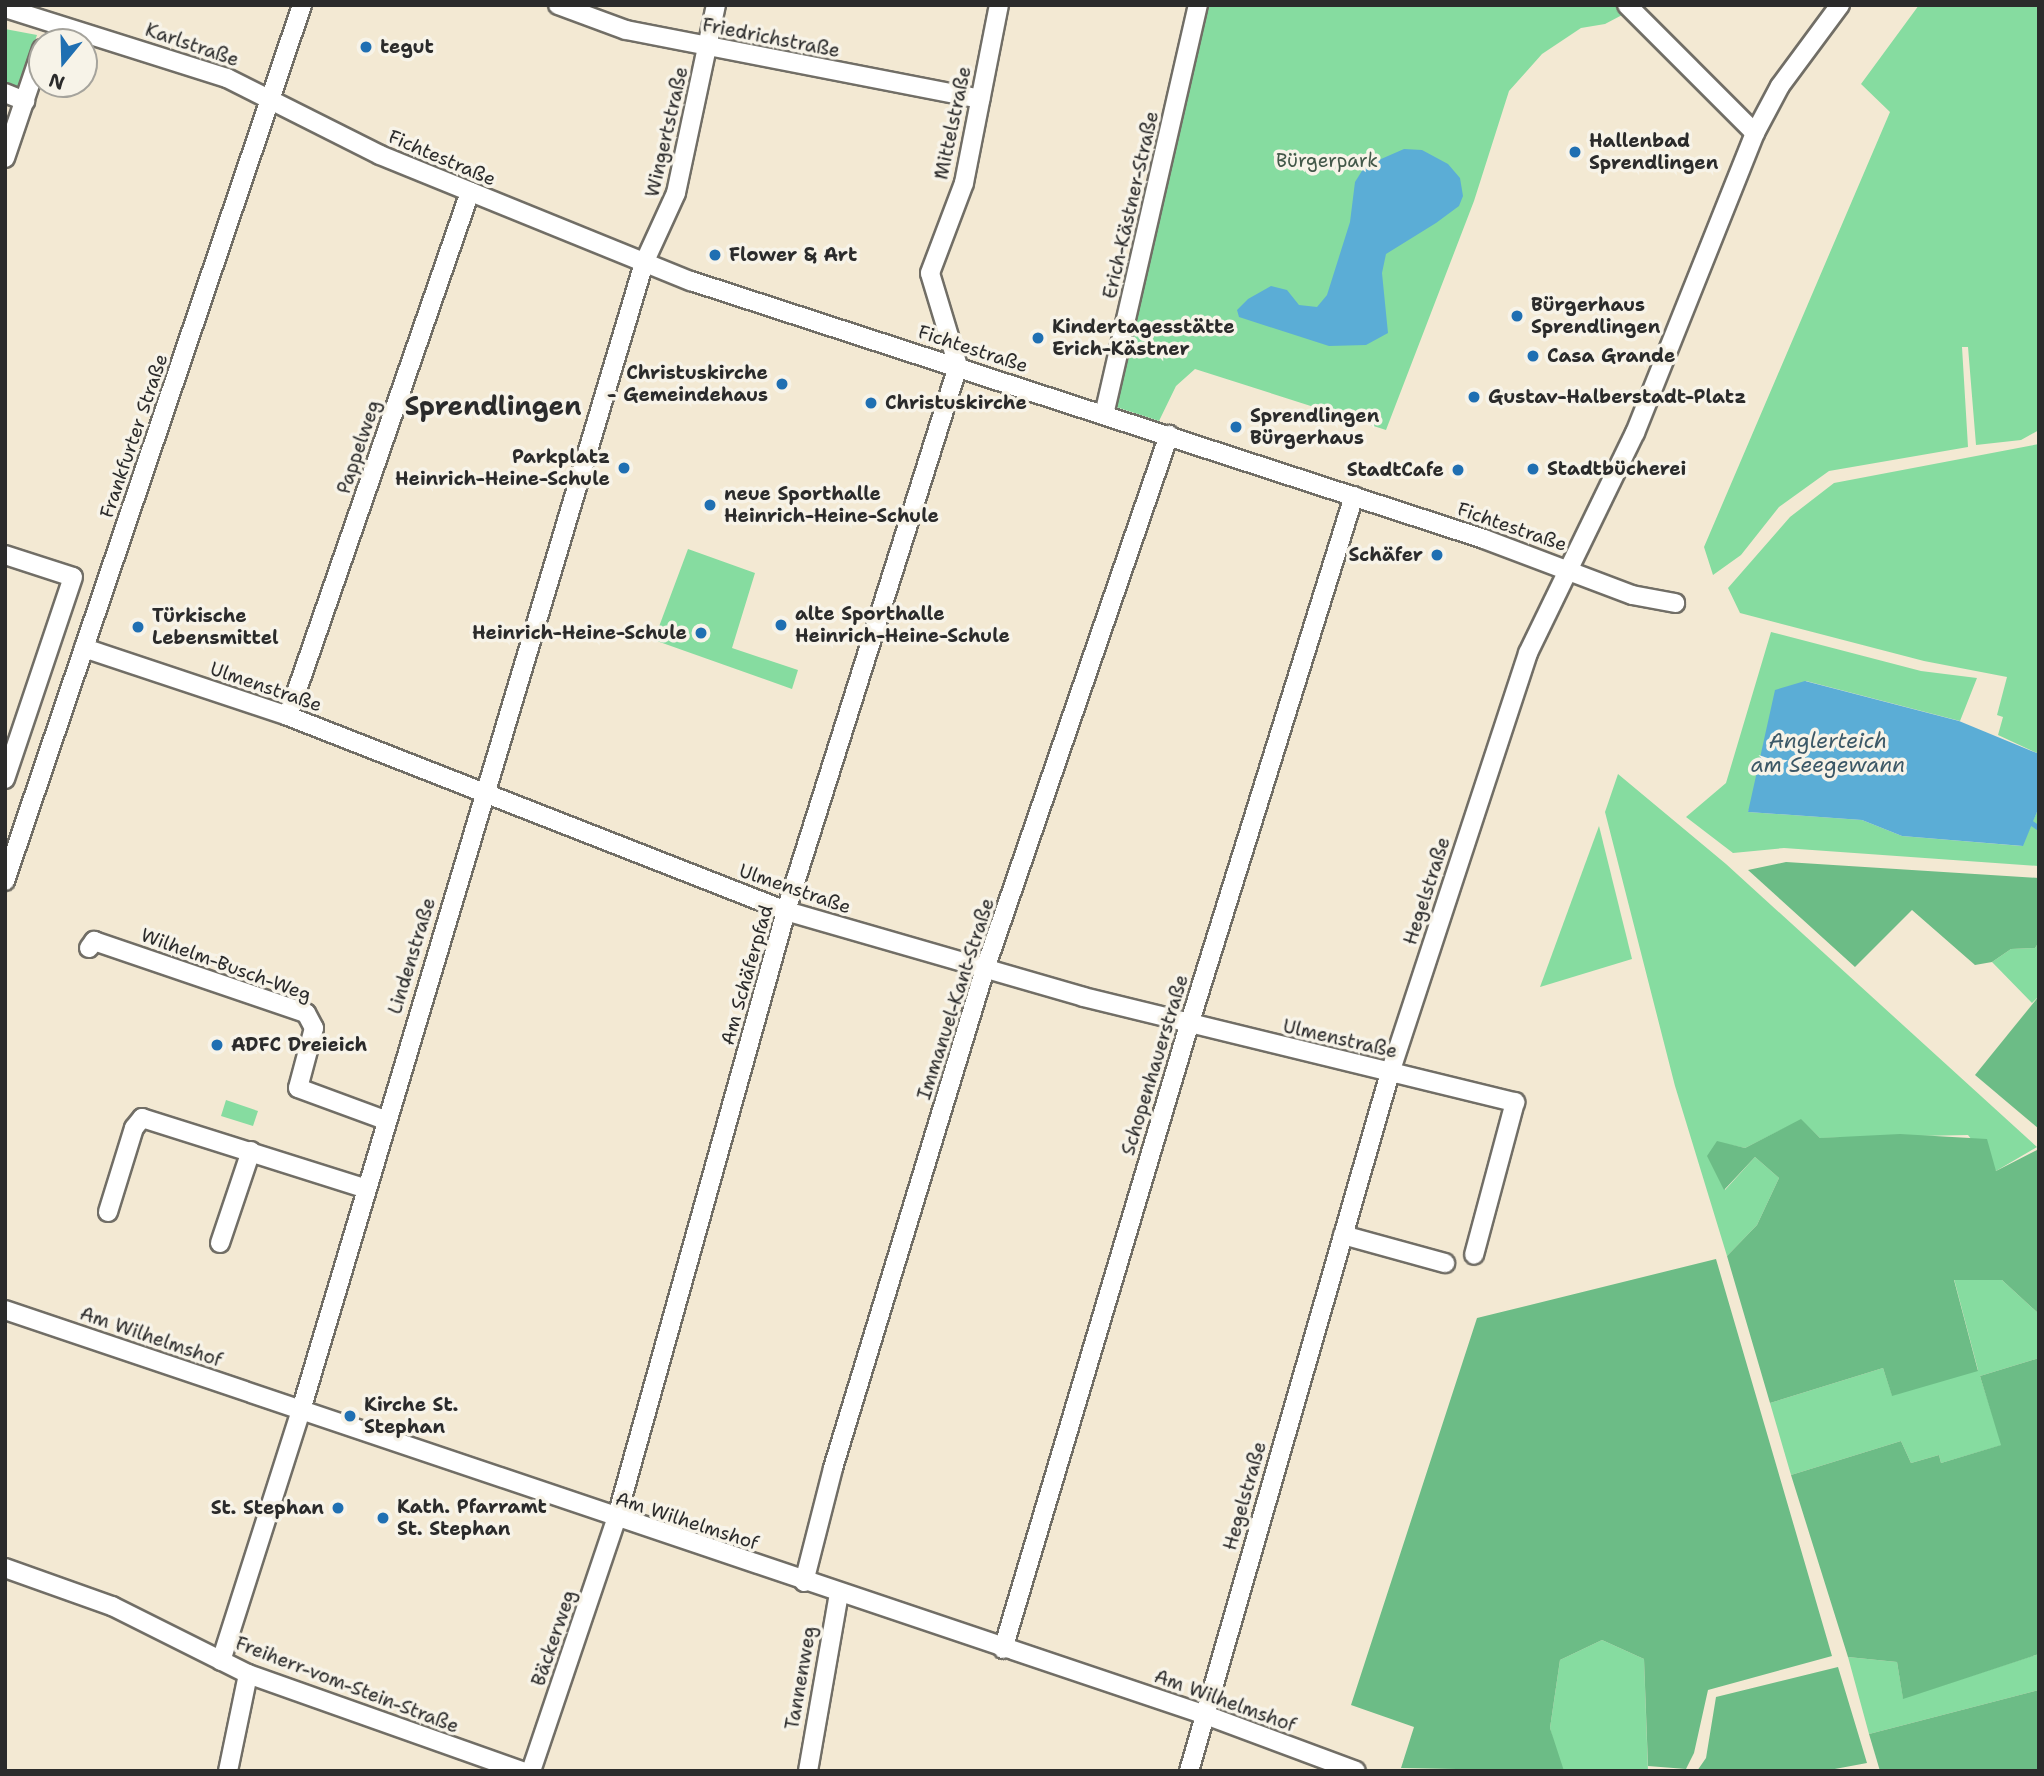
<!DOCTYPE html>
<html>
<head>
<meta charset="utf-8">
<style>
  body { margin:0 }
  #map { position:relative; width:2044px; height:1776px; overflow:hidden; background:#f3e9d3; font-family:"Shantell Sans",sans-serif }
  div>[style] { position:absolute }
  .green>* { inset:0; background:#86dca0 }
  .forest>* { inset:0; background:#6cbc86 }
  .water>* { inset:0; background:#5badd6 }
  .stream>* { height:4.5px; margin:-2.25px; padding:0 2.25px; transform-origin:2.25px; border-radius:2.25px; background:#5badd6 }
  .roads { filter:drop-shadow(2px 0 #716e66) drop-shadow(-2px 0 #716e66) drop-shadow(0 2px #716e66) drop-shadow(0 -2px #716e66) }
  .minor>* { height:18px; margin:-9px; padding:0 9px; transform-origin:9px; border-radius:9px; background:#fff }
  .dots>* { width:19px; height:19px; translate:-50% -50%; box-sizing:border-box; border:4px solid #f7f3e8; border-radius:50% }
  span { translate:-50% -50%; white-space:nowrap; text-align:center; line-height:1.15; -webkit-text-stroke:7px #f7f3e8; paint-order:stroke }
  .street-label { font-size:19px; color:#2b2b2b }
  .poi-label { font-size:19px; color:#2b2b2b; font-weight:700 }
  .left { translate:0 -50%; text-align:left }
  .right { translate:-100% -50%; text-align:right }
  .park-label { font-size:19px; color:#425748 }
  .water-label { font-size:21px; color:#3c5867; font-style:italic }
  .district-label { font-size:26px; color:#2b2b2b; font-weight:700 }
  .frame { position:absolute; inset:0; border:7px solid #2b2b2b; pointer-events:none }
  .north { position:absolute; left:28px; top:28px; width:70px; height:70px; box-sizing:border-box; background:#f7f3e8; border:2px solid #a5a39c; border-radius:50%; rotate:199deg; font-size:19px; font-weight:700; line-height:28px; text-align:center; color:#2b2b2b }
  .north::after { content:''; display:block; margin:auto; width:24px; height:32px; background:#1f6fb2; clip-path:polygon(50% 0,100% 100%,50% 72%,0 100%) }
</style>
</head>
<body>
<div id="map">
  <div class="green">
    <i style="clip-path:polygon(1209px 5px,1618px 5px,1624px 14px,1605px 24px,1581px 28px,1542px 54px,1509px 91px,1474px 201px,1386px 430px,1195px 369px,1176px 386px,1159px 421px,1116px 407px)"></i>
    <i style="clip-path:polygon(1919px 5px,2039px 5px,2039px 430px,2021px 440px,1976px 445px,1968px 347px,1962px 347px,1968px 447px,1829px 471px,1779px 507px,1741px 555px,1713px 575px,1704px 547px,1890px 112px,1861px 84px)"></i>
    <i style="clip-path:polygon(5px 29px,37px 35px,19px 89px,5px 84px)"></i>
    <i style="clip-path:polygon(2039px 444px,2039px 754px,1998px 735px,2003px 717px,1997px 715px,2007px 677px,1924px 661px,1740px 613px,1728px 588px,1790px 517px,1834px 483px)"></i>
    <i style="clip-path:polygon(688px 549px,755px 573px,732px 648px,798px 670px,792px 689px,654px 640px)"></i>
    <i style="clip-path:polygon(1771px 632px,1921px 671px,1977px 678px,1960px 721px,1806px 681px,1748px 812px,1862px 820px,1902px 836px,2022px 846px,2039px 807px,2039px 866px,1784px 848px,1733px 853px,1686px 817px,1726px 783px)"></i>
    <i style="clip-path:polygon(1618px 774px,1726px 864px,2037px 1147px,1996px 1171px,1968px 1135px,1820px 1138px,1801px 1120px,1745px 1148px,1717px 1142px,1725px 1190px,1755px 1157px,1779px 1178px,1757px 1225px,1727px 1256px,1675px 1086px,1605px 812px)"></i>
    <i style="clip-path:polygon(1599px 826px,1632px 959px,1540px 987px)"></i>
    <i style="clip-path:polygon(2039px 942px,2039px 996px,2032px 1003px,1992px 962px,2011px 949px,2035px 948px)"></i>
    <i style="clip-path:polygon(226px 1100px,258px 1111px,253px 1126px,221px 1116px)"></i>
    <i style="clip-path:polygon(1954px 1279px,2002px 1280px,2039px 1314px,2039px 1358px,1980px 1376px,2002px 1445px,1941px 1463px,1939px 1455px,1911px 1463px,1901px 1441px,1791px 1475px,1770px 1403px,1883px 1368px,1892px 1395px,1978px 1370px)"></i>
    <i style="clip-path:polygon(1602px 1640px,1644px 1659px,1648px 1771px,1561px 1771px,1550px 1728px,1560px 1660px)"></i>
    <i style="clip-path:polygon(2039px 1654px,2039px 1690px,1869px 1734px,1848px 1657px,1897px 1662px,1903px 1698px)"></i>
  </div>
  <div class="forest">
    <i style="clip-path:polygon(1786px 862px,2039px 878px,2039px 942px,2035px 948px,2011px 949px,1992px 962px,1975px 965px,1912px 910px,1855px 967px,1748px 870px)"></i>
    <i style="clip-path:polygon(2039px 996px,2039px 1129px,1975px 1075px)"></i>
    <i style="clip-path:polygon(1801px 1119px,1820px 1138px,1900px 1134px,1987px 1139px,1996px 1171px,2039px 1149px,2039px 1314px,2002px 1280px,1954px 1280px,1978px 1371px,1892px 1396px,1883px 1368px,1770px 1403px,1727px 1256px,1757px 1225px,1779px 1178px,1755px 1157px,1724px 1190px,1707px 1156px,1717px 1141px,1745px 1148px)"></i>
    <i style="clip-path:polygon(1716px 1259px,1832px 1656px,1708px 1690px,1694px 1753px,1686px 1769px,1648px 1766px,1644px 1659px,1602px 1640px,1560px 1660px,1550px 1728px,1564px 1771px,1401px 1768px,1414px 1727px,1351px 1705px,1477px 1318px)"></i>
    <i style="clip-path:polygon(2039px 1358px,2039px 1654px,1903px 1699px,1897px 1662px,1848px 1657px,1791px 1475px,1901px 1441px,1911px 1463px,1939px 1455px,1941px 1463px,2001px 1445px,1980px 1376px)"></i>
    <i style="clip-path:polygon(1838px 1667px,1867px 1763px,1824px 1771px,1697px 1771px,1706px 1758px,1716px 1697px)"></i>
    <i style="clip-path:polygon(2039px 1690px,2039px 1771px,1880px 1771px,1869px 1734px)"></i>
  </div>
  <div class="water">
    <i style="clip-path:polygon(1404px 149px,1422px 150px,1448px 164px,1460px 178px,1463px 196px,1459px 206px,1436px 223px,1386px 254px,1382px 273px,1388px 333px,1366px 345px,1329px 346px,1239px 317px,1237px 310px,1248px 299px,1271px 286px,1287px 290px,1299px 305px,1317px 307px,1327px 295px,1350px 222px,1355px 182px,1365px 166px)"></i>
    <i style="clip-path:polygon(1805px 681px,1959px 721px,2039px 754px,2039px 807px,2023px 846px,1902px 836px,1862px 820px,1748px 812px,1775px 690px)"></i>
  </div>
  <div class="stream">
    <i style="left:2032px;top:823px;width:9px;rotate:36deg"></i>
  </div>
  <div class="roads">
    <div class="minor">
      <i style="left:558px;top:5px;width:72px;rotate:20.2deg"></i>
      <i style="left:626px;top:30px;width:361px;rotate:11deg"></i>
      <i style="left:1627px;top:5px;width:181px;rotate:45deg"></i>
      <i style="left:5px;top:8px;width:233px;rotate:17.5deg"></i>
      <i style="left:227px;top:78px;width:171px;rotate:26.7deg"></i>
      <i style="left:380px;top:155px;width:336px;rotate:22.1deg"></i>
      <i style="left:691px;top:281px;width:834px;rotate:18.02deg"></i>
      <i style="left:1484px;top:539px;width:158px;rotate:20.7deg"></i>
      <i style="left:1632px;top:595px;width:44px;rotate:10.5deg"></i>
      <i style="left:5px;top:93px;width:22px;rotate:22deg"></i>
      <i style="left:5px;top:158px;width:115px;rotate:-71.3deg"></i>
      <i style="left:1104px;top:415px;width:421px;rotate:-77.1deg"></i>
      <i style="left:5px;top:555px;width:71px;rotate:17.9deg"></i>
      <i style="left:73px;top:577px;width:213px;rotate:108.6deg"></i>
      <i style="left:84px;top:648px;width:215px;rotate:18.4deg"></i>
      <i style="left:288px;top:716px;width:535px;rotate:21.38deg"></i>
      <i style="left:786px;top:911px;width:309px;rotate:16.1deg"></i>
      <i style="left:1083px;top:997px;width:445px;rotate:13.7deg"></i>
      <i style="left:1515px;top:1102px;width:158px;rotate:105deg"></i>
      <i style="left:288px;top:716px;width:555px;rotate:-70.85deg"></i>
      <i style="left:5px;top:881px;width:925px;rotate:-71.27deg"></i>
      <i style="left:89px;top:948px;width:9px;rotate:-54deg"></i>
      <i style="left:94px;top:941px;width:224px;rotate:18.8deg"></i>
      <i style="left:306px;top:1013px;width:17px;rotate:62deg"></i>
      <i style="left:314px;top:1028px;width:62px;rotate:104.9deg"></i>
      <i style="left:298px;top:1088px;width:93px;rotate:20.2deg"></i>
      <i style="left:108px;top:1212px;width:88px;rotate:-72.8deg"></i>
      <i style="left:134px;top:1128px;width:13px;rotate:-51deg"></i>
      <i style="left:142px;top:1118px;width:233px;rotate:17.5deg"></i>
      <i style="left:1343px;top:1235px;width:106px;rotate:15.4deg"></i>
      <i style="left:220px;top:1243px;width:97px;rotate:-71.4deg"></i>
      <i style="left:5px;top:1310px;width:1264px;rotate:18.64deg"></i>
      <i style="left:1203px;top:1714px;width:163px;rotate:20.4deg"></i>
      <i style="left:5px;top:1568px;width:114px;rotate:19.6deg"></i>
      <i style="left:112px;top:1606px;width:152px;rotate:26.6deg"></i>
      <i style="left:248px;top:1674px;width:291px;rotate:19.5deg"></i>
      <i style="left:804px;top:1582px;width:118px;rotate:-75.7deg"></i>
      <i style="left:833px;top:1468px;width:522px;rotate:-73.06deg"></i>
      <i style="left:985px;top:969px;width:565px;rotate:-70.99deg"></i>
      <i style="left:1003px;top:1649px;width:651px;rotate:-73.4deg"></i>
      <i style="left:1189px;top:1025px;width:554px;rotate:-72.68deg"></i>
      <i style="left:221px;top:1661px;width:263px;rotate:-72.3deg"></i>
      <i style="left:301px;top:1410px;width:1197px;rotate:-73.35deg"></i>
      <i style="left:644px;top:263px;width:77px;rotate:-65.4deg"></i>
      <i style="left:676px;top:193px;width:192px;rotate:-78deg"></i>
      <i style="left:228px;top:1771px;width:99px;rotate:-78.3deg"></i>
      <i style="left:531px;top:1771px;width:265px;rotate:-71.3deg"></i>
      <i style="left:616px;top:1520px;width:632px;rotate:-74.4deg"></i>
      <i style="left:786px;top:911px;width:571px;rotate:-72.48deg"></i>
      <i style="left:958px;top:366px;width:97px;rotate:-106.8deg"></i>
      <i style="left:930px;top:273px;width:96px;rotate:-69.3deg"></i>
      <i style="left:964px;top:183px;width:181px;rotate:-78.9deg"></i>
      <i style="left:808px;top:1771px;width:180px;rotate:-80.1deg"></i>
      <i style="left:1189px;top:1771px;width:726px;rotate:-73.94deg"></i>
      <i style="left:1390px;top:1073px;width:442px;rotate:-71.8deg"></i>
      <i style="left:1528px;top:653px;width:245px;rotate:-64.1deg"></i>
      <i style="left:1635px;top:433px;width:323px;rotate:-68.2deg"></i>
      <i style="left:1755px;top:133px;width:53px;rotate:-62deg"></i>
      <i style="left:1780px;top:86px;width:101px;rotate:-53.5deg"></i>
    </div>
  </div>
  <div class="dots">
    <i style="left:366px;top:47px;background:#1f6fb2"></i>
    <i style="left:1575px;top:152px;background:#1f6fb2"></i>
    <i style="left:715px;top:255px;background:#1f6fb2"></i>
    <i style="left:1517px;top:316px;background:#1f6fb2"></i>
    <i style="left:1038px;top:338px;background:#1f6fb2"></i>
    <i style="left:1533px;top:356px;background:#1f6fb2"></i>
    <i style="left:782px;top:384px;background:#1f6fb2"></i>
    <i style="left:1474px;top:397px;background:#1f6fb2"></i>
    <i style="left:871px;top:403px;background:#1f6fb2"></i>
    <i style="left:1236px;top:427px;background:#1f6fb2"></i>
    <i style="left:624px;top:468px;background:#1f6fb2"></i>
    <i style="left:1533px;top:469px;background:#1f6fb2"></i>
    <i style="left:1458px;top:470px;background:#1f6fb2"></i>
    <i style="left:710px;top:505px;background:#1f6fb2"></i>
    <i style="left:1437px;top:555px;background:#1f6fb2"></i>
    <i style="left:781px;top:625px;background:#1f6fb2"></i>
    <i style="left:138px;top:627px;background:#1f6fb2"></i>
    <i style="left:701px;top:633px;background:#1f6fb2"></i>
    <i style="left:217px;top:1045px;background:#1f6fb2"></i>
    <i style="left:350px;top:1416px;background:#1f6fb2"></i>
    <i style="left:338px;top:1508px;background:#1f6fb2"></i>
    <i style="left:383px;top:1518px;background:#1f6fb2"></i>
  </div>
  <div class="street-label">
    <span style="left:771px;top:38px;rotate:11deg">Friedrichstraße</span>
    <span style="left:192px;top:45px;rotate:19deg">Karlstraße</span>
    <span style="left:953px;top:123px;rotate:-78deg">Mittelstraße</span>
    <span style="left:667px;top:132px;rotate:-77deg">Wingertstraße</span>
    <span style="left:442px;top:158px;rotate:23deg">Fichtestraße</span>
    <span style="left:1131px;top:205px;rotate:-77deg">Erich-Kästner-Straße</span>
    <span style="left:973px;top:349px;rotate:18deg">Fichtestraße</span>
    <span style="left:134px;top:436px;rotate:-71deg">Frankfurter Straße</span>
    <span style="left:359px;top:447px;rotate:-71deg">Pappelweg</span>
    <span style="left:1512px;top:527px;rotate:19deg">Fichtestraße</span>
    <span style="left:266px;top:687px;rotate:19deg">Ulmenstraße</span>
    <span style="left:795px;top:889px;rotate:19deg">Ulmenstraße</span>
    <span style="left:1427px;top:891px;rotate:-72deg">Hegelstraße</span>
    <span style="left:412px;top:956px;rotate:-73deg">Lindenstraße</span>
    <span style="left:226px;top:965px;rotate:20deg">Wilhelm-Busch-Weg</span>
    <span style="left:747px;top:975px;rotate:-74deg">Am Schäferpfad</span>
    <span style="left:956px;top:999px;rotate:-72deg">Immanuel-Kant-Straße</span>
    <span style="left:1340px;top:1039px;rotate:13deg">Ulmenstraße</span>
    <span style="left:1155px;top:1065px;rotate:-73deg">Schopenhauerstraße</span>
    <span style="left:151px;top:1337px;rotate:19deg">Am Wilhelmshof</span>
    <span style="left:1245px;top:1496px;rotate:-74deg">Hegelstraße</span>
    <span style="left:687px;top:1521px;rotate:18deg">Am Wilhelmshof</span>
    <span style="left:554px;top:1638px;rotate:-71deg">Bäckerweg</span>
    <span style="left:801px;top:1678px;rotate:-80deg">Tannenweg</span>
    <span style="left:347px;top:1685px;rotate:21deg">Freiherr-vom-Stein-Straße</span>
    <span style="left:1225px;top:1701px;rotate:20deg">Am Wilhelmshof</span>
  </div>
  <div class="poi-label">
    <span class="left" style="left:380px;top:47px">tegut</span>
    <span class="left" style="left:1589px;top:152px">Hallenbad<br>Sprendlingen</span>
    <span class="left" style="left:729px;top:255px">Flower &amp; Art</span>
    <span class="left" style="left:1531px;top:316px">Bürgerhaus<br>Sprendlingen</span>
    <span class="left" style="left:1052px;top:338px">Kindertagesstätte<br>Erich-Kästner</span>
    <span class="left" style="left:1547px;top:356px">Casa Grande</span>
    <span class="right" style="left:768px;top:384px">Christuskirche<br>- Gemeindehaus</span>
    <span class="left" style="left:1488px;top:397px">Gustav-Halberstadt-Platz</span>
    <span class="left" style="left:885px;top:403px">Christuskirche</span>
    <span class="left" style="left:1250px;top:427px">Sprendlingen<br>Bürgerhaus</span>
    <span class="right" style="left:610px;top:468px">Parkplatz<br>Heinrich-Heine-Schule</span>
    <span class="left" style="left:1547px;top:469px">Stadtbücherei</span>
    <span class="right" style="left:1444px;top:470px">StadtCafe</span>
    <span class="left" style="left:724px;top:505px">neue Sporthalle<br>Heinrich-Heine-Schule</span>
    <span class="right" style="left:1423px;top:555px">Schäfer</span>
    <span class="left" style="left:795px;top:625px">alte Sporthalle<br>Heinrich-Heine-Schule</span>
    <span class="left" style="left:152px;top:627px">Türkische<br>Lebensmittel</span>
    <span class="right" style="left:687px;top:633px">Heinrich-Heine-Schule</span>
    <span class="left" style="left:231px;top:1045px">ADFC Dreieich</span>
    <span class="left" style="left:364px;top:1416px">Kirche St.<br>Stephan</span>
    <span class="left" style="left:397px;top:1518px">Kath. Pfarramt<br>St. Stephan</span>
    <span class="right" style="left:324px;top:1508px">St. Stephan</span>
  </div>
  <div class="park-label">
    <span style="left:1327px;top:161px">Bürgerpark</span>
  </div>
  <div class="water-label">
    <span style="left:1828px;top:753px">Anglerteich<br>am Seegewann</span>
  </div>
  <div class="district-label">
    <span style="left:493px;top:406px">Sprendlingen</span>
  </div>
  <div class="frame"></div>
  <div class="north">N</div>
</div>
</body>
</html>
